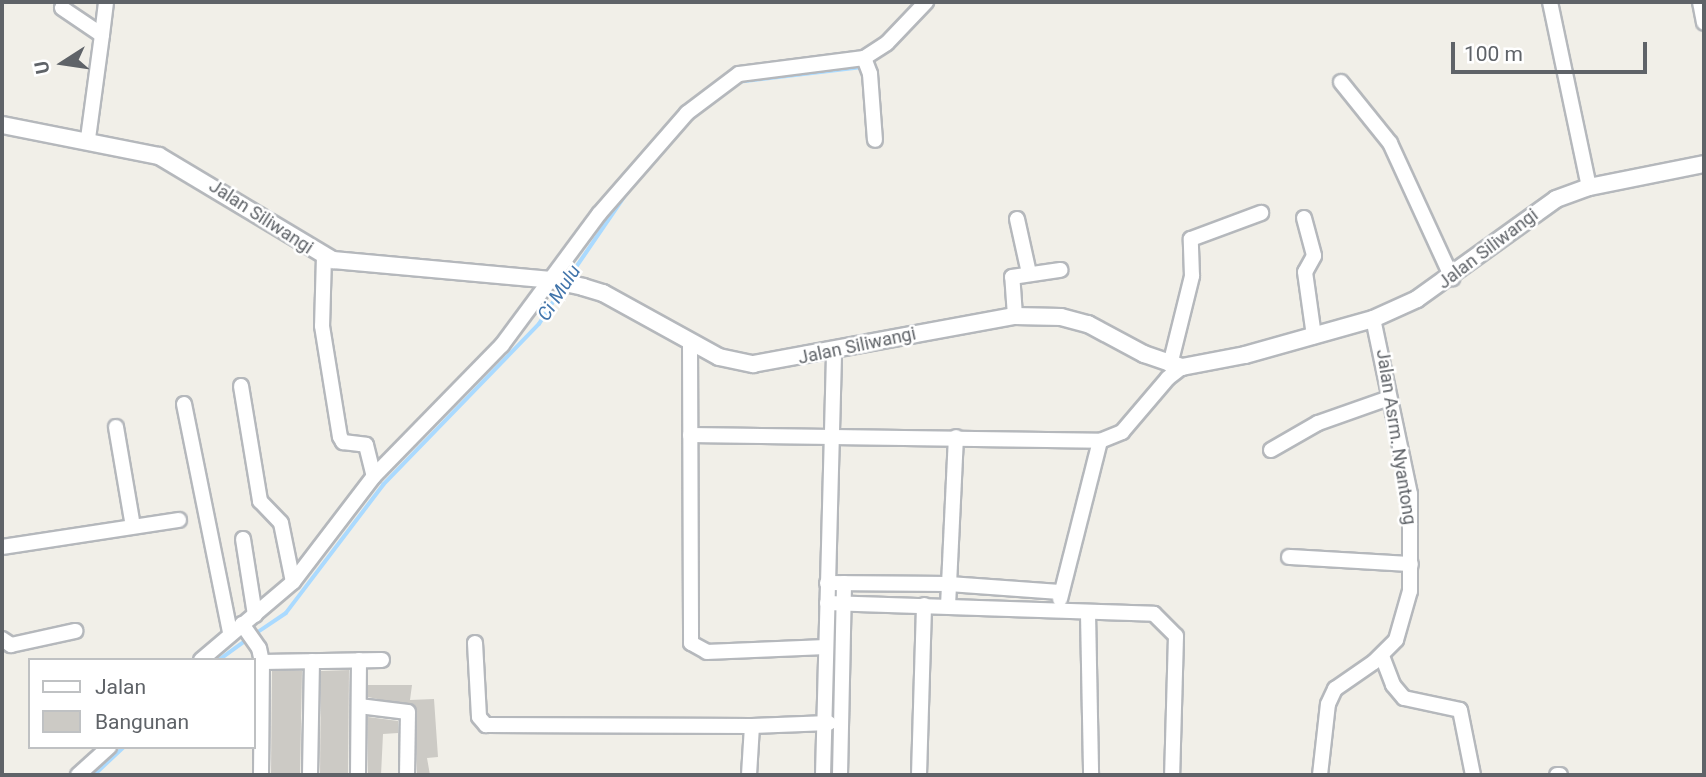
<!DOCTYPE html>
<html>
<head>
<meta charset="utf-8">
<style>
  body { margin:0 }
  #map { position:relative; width:1706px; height:777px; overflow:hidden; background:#f1efe8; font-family:Roboto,sans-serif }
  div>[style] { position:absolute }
  .stream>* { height:3.5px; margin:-1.75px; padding:0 1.75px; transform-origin:1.75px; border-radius:1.75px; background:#aadaff }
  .building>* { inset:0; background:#cccac5 }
  .roads { filter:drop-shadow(2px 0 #b5b8bc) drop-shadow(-2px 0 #b5b8bc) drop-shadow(0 2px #b5b8bc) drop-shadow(0 -2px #b5b8bc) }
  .minor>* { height:14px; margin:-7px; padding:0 7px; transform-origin:7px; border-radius:7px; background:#fff }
  .tertiary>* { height:16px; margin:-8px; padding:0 8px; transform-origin:8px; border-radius:8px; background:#fff }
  span { translate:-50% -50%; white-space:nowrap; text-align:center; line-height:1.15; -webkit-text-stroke:5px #fff; paint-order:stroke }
  .street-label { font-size:18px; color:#5f6368 }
  .water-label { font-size:19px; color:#4174aa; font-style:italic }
  .frame { position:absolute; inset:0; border:4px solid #5f6368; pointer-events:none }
  .legend { position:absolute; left:28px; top:658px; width:228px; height:91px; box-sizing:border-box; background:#fff; border:2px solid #bfc1c3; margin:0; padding:9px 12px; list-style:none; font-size:21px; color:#5f6368 }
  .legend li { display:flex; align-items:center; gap:14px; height:35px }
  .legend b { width:35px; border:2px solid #bfc1c3 }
  .north { position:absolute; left:28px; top:28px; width:70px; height:70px; -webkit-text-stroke:5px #fff; paint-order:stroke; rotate:258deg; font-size:19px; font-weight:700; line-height:28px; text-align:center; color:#5f6368 }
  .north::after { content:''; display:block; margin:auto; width:24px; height:32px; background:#5f6368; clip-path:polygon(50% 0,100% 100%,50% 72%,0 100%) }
  .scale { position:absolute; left:1451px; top:42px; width:196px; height:32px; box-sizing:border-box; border:4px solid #5f6368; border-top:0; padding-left:9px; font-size:21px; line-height:24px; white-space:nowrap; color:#5f6368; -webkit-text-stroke:5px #fff; paint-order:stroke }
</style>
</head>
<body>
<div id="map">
  <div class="stream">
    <i style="left:737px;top:82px;width:126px;rotate:-6.8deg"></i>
    <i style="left:568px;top:279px;width:108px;rotate:-55.6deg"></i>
    <i style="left:255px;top:634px;width:37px;rotate:-34deg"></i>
    <i style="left:286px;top:613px;width:161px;rotate:-52.8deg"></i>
    <i style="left:383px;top:485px;width:224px;rotate:-45.9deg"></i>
    <i style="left:539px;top:324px;width:43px;rotate:-57.4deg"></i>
    <i style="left:219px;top:660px;width:37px;rotate:-36deg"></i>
    <i style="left:94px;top:775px;width:41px;rotate:-43deg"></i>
  </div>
  <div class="building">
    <i style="clip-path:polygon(349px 670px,348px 775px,320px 775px,321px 671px)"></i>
    <i style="clip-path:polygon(272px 671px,302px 671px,300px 775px,271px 775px)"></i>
    <i style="clip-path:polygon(368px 685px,412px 685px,410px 700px,434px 699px,438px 757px,427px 758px,430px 775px,417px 775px,416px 707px,368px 697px)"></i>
    <i style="clip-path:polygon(368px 717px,398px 721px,398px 733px,383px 734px,381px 775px,368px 774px)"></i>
  </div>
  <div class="roads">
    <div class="minor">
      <i style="left:1550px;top:2px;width:189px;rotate:78.1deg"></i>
      <i style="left:1700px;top:2px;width:21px;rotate:79deg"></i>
      <i style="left:62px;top:8px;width:48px;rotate:34deg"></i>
      <i style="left:102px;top:35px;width:105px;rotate:97.7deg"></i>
      <i style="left:102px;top:35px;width:33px;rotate:-83deg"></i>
      <i style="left:864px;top:58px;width:17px;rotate:69deg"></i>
      <i style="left:870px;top:74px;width:66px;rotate:85.7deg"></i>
      <i style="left:1341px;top:82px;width:78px;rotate:51.2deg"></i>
      <i style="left:1390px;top:143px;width:149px;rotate:65.3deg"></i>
      <i style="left:1304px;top:218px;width:39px;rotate:75deg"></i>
      <i style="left:1314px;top:256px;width:18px;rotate:119deg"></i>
      <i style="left:1305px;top:272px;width:65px;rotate:82deg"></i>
      <i style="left:1017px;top:219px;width:55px;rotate:77.5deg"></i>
      <i style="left:324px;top:256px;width:70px;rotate:91.6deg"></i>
      <i style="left:322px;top:326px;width:112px;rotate:80.8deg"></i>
      <i style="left:340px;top:437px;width:6px;rotate:59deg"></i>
      <i style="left:343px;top:442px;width:23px;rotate:7deg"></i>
      <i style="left:366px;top:445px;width:32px;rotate:76deg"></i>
      <i style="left:1015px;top:316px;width:39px;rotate:-94deg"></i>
      <i style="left:1012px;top:277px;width:49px;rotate:-8.3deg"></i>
      <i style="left:690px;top:343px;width:300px;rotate:89.8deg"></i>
      <i style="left:691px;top:643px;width:18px;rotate:29deg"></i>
      <i style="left:707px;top:652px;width:118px;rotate:-2.4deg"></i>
      <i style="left:1170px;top:365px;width:92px;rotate:-76.1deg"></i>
      <i style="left:1192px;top:276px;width:37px;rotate:-92deg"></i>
      <i style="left:1191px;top:239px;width:75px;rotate:-20.4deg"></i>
      <i style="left:241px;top:386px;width:117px;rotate:80.6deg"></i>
      <i style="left:260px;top:501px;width:30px;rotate:46deg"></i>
      <i style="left:281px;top:523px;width:60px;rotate:78.5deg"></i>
      <i style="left:184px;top:404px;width:234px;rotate:78.6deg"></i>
      <i style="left:116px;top:427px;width:100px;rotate:80.3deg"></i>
      <i style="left:690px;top:435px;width:410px;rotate:0.8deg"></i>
      <i style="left:1100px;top:441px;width:24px;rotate:-22deg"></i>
      <i style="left:1122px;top:432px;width:71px;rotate:-49.6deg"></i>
      <i style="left:1168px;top:378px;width:18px;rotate:-38deg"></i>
      <i style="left:1271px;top:450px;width:54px;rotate:-29.9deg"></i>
      <i style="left:1318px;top:423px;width:75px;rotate:-19.4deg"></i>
      <i style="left:243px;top:539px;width:77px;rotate:81deg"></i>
      <i style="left:2px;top:547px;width:179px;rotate:-8.7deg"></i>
      <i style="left:1289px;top:557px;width:122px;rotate:3.3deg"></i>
      <i style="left:827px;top:583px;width:122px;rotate:0.5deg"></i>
      <i style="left:949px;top:584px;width:111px;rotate:4.1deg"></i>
      <i style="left:1060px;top:599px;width:163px;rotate:-75.8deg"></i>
      <i style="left:827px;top:603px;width:327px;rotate:1.9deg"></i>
      <i style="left:1154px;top:614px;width:31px;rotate:45deg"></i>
      <i style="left:1176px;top:636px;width:139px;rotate:91.6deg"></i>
      <i style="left:948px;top:606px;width:169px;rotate:-87.3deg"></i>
      <i style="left:1088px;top:613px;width:162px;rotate:88.9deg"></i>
      <i style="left:242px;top:624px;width:29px;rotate:55deg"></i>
      <i style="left:259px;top:648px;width:14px;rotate:78deg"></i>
      <i style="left:262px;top:662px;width:120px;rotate:-1deg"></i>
      <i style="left:2px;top:639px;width:11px;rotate:34deg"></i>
      <i style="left:11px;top:645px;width:66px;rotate:-12.3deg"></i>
      <i style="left:475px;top:643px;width:74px;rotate:86.9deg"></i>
      <i style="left:479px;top:717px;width:11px;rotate:49deg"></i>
      <i style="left:486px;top:725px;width:266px;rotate:0.2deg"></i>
      <i style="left:1382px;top:656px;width:31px;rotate:69deg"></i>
      <i style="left:1393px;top:685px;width:17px;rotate:50deg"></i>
      <i style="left:1404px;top:698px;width:57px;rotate:12.1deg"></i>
      <i style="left:1460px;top:710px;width:66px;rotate:78.7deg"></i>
      <i style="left:201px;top:660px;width:121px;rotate:-40.3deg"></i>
      <i style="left:293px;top:582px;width:133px;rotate:-52.6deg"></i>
      <i style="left:374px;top:476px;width:183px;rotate:-45.7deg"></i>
      <i style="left:502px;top:345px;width:163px;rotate:-53.5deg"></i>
      <i style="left:599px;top:214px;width:134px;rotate:-48.9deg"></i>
      <i style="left:687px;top:113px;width:65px;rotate:-36.9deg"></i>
      <i style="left:739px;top:74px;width:126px;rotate:-7.3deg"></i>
      <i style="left:864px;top:58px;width:27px;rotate:-33deg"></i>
      <i style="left:887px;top:43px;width:57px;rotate:-46.4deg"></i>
      <i style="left:359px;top:706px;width:49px;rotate:7deg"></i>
      <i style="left:408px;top:712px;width:63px;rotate:90.9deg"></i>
      <i style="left:78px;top:775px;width:42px;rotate:-42.1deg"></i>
      <i style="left:261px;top:775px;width:113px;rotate:-89.5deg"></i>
      <i style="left:310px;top:775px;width:114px;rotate:-89deg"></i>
      <i style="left:358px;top:775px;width:115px;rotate:-89.5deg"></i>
      <i style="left:749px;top:775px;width:49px;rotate:-86.5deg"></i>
      <i style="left:752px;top:726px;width:77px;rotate:-2.2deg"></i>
      <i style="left:823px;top:775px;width:426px;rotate:-88.5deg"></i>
      <i style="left:840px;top:775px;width:192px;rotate:-88.8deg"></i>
      <i style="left:919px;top:775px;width:170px;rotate:-88.3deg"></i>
      <i style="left:1320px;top:775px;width:71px;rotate:-83.6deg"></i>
      <i style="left:1328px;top:704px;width:17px;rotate:-65deg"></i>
      <i style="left:1335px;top:689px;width:47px;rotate:-34.7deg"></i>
      <i style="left:1374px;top:662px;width:31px;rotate:-45deg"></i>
      <i style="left:1396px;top:640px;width:51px;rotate:-74.1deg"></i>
      <i style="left:1410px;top:591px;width:97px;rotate:-90deg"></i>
      <i style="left:1410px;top:494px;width:179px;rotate:-101.9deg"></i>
      <i style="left:1557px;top:775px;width:3px"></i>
    </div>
    <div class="tertiary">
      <i style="left:2px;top:125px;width:160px;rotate:11.2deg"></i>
      <i style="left:159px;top:156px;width:203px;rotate:30.9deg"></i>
      <i style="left:333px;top:260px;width:219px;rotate:5.2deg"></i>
      <i style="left:551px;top:280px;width:33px;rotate:12deg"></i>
      <i style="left:583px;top:287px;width:21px;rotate:17deg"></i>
      <i style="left:603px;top:293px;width:132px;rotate:28.9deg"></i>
      <i style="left:719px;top:357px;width:35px;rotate:12deg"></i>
      <i style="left:753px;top:364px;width:266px;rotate:-10.4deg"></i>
      <i style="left:1015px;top:316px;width:46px;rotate:1.2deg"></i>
      <i style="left:1061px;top:317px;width:28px;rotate:15deg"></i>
      <i style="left:1088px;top:324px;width:64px;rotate:28.2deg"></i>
      <i style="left:1144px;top:354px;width:40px;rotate:18.9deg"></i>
      <i style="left:1182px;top:367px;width:64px;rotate:-10.8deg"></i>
      <i style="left:1245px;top:355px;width:133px;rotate:-15.7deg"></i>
      <i style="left:1373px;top:319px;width:48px;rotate:-24.4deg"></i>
      <i style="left:1417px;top:299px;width:171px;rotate:-35.7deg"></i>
      <i style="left:1556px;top:199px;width:35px;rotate:-20deg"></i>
      <i style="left:1589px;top:187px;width:117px;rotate:-11.3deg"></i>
    </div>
  </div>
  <div class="street-label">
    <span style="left:261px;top:217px;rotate:33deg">Jalan Siliwangi</span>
    <span style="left:1488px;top:249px;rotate:-37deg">Jalan Siliwangi</span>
    <span style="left:857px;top:346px;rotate:-12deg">Jalan Siliwangi</span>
    <span style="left:1396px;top:437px;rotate:81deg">Jalan Asrm. Nyantong</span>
  </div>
  <div class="water-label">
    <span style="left:559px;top:293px;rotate:-57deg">Ci Mulu</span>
  </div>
  <div class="frame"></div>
  <ul class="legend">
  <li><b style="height:9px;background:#fff"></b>Jalan</li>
  <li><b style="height:19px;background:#cccac5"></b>Bangunan</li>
  </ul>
  <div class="north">U</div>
  <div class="scale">100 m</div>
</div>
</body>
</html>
